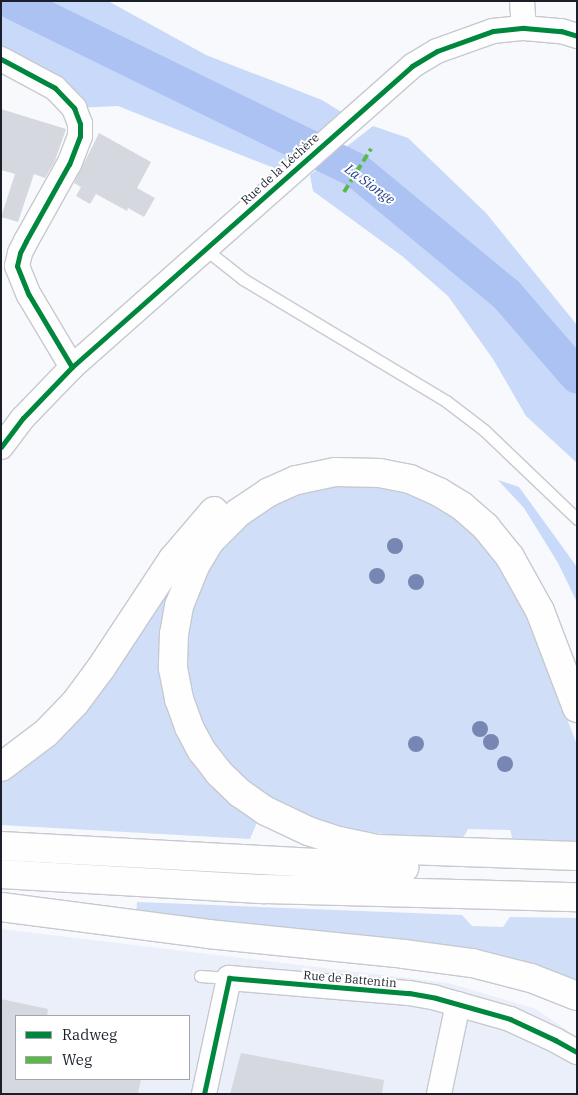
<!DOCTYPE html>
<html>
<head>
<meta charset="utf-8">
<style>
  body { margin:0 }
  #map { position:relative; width:578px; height:1095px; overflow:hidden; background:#f7f9fc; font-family:"IBM Plex Serif",serif }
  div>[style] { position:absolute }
  .built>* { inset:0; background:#eaeff9 }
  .green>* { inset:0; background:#d0def8 }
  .forest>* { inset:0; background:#c9d9f9 }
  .river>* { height:35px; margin:-17.5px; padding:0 17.5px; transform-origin:17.5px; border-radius:17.5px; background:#abc2f2 }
  .building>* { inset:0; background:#d5d9df }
  .roads { filter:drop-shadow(1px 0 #c6c9d0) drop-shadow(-1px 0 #c6c9d0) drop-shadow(0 1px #c6c9d0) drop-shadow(0 -1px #c6c9d0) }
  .lane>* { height:11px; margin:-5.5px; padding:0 5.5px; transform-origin:5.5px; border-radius:5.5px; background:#fefeff }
  .street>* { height:24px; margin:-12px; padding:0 12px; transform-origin:12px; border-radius:12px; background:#fefeff }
  .highway>* { height:28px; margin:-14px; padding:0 14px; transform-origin:14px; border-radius:14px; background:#fefeff }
  .quiet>* { height:4px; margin-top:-2px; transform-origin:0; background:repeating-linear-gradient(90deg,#58b947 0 8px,transparent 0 12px) }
  .cycleway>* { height:5px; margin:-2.5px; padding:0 2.5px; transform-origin:2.5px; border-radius:2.5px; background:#00873e }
  .trees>* { width:16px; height:16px; margin:-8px; border-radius:50%; background:#7786b2 }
  span { translate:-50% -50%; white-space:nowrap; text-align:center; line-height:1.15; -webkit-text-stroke:4px #fff; paint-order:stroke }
  .street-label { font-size:12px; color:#1a1f29 }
  .water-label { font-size:14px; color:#234190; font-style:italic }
  .frame { position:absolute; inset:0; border:2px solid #1a1f29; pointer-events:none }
  .legend { position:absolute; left:15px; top:1015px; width:175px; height:65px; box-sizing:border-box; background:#fff; border:1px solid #a3a5a9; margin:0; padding:6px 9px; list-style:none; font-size:15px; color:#1a1f29 }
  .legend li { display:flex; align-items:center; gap:10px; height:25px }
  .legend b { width:25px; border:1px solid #a3a5a9 }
</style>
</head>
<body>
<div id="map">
  <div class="built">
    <i style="clip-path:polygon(evenodd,1px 929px,448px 983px,536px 1009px,577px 1037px,577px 1094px,1px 1094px,1px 929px,16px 1016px,189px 1016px,189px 1079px,16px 1079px,16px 1016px)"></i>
  </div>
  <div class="green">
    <i style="clip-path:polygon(367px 483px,405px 491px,438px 505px,464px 523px,487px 546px,506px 574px,522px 602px,535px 634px,577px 745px,577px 841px,513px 840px,510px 830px,468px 829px,463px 838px,398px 836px,347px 829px,301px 814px,255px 790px,224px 761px,202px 726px,190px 694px,184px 649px,190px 610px,203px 575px,227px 540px,258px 513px,290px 495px,333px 485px)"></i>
    <i style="clip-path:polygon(187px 553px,168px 690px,258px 820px,250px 839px,1px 825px,1px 776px)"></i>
    <i style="clip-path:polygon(137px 902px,462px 915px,472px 926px,503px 927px,510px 917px,577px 918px,577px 986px,136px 915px)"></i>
  </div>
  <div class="forest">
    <i style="clip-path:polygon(1px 1px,108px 1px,206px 55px,322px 100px,351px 118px,289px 174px,118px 106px,74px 108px,1px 59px)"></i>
    <i style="clip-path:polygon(373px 126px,408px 138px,486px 213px,577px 325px,577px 463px,526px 416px,493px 359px,448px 296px,402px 256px,313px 191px,310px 175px)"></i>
    <i style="clip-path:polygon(498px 480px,519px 487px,577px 567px,577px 602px,558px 563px,524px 508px)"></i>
  </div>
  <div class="river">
    <i style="left:11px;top:1px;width:384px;rotate:26.1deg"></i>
    <i style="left:356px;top:170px;width:195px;rotate:39.6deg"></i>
    <i style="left:506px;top:294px;width:108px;rotate:49.1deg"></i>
  </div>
  <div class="building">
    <i style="clip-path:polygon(1px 109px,66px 129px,55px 161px,45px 178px,34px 174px,18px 222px,1px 217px,15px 174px,1px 170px)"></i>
    <i style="clip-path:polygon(99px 133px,151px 162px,137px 188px,155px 198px,144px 217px,128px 208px,127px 211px,96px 194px,90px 204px,76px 196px,81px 187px,74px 183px)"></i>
    <i style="clip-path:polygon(1px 999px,48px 1009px,47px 1016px,16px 1016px,16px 1079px,141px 1079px,138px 1094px,1px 1094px)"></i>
    <i style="clip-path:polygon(241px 1053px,384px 1080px,382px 1094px,230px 1094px)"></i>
  </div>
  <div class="roads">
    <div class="lane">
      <i style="left:205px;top:249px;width:48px;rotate:38.3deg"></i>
      <i style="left:243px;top:279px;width:237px;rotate:31deg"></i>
      <i style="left:446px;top:401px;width:48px;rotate:37.3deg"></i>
      <i style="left:484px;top:430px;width:129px;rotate:43.7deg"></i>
      <i style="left:200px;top:976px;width:29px;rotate:4deg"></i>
    </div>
    <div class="street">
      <i style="left:522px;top:1px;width:27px;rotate:86deg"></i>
      <i style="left:1px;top:59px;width:61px;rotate:28.2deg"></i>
      <i style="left:55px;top:88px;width:28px;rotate:46deg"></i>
      <i style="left:74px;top:108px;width:17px;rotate:69deg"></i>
      <i style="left:80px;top:124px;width:12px;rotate:90deg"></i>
      <i style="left:80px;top:136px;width:30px;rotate:111deg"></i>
      <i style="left:69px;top:164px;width:88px;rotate:119.2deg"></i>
      <i style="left:26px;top:241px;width:13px;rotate:117deg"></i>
      <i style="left:20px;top:253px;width:13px;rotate:103deg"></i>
      <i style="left:17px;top:266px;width:31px;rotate:68deg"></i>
      <i style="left:29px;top:295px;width:84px;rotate:59.2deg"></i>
      <i style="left:1px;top:447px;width:36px;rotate:-53deg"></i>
      <i style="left:23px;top:418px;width:71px;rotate:-46.1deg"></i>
      <i style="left:72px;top:367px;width:454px;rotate:-41.5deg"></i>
      <i style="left:412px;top:66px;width:29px;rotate:-31deg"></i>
      <i style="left:437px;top:51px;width:59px;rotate:-19.7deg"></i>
      <i style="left:493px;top:31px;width:31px;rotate:-6deg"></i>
      <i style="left:524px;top:28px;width:37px;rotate:5deg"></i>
      <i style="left:561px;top:31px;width:17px;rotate:17deg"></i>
      <i style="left:204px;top:1094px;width:119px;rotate:-77.8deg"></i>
      <i style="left:229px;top:978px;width:181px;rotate:4.8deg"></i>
      <i style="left:409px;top:993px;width:27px;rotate:10deg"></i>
      <i style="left:436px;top:998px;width:77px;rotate:15.8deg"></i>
      <i style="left:510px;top:1019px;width:50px;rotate:25deg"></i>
      <i style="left:555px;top:1040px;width:25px;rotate:29deg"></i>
      <i style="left:439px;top:1094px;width:92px;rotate:-78.1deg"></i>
    </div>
    <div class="highway">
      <i style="left:577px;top:708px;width:104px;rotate:-110.9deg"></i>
      <i style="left:540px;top:611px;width:62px;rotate:-119.1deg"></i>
      <i style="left:510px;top:557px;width:38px;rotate:-129deg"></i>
      <i style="left:486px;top:527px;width:32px;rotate:-139deg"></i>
      <i style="left:462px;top:506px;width:27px;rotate:-149deg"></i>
      <i style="left:439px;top:492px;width:32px;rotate:-156deg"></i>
      <i style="left:410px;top:479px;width:31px;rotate:-169deg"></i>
      <i style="left:380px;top:473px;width:45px;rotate:-178.7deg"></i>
      <i style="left:335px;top:472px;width:40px;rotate:168deg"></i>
      <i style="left:296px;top:480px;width:30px;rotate:156deg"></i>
      <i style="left:269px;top:492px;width:37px;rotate:146deg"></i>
      <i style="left:238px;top:513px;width:40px;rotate:135deg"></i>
      <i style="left:210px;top:541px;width:29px;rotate:121deg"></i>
      <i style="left:195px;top:566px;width:43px;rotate:111.8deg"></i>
      <i style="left:179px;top:606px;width:28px;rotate:100deg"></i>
      <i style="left:174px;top:634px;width:34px;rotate:92deg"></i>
      <i style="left:173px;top:668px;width:32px;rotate:79deg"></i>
      <i style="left:179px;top:699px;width:30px;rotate:70deg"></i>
      <i style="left:189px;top:727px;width:27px;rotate:62deg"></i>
      <i style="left:202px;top:751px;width:28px;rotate:52deg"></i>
      <i style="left:219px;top:773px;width:29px;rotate:44deg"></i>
      <i style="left:240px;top:793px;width:32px;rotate:35deg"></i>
      <i style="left:266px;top:811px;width:47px;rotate:25.5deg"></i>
      <i style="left:308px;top:831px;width:33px;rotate:18deg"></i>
      <i style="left:339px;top:841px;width:40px;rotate:12deg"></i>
      <i style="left:378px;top:849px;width:199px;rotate:2deg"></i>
      <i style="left:1px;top:767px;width:56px;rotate:-37.1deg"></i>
      <i style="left:46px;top:733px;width:42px;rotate:-46deg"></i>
      <i style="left:75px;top:703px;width:44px;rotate:-53.4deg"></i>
      <i style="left:101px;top:668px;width:131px;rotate:-56.6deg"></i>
      <i style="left:173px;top:559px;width:63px;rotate:-49.5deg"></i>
      <i style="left:1px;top:846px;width:404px;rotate:3.1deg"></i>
      <i style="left:1px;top:874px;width:264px;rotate:3.3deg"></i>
      <i style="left:265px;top:889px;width:312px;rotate:1.5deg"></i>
      <i style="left:1px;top:907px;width:209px;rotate:7.4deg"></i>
      <i style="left:208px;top:934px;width:197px;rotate:5.8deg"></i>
      <i style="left:404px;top:954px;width:69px;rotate:7.5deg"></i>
      <i style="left:472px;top:963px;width:61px;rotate:14.3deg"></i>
      <i style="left:531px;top:978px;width:49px;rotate:21.4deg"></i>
    </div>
  </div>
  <div class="quiet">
    <i style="left:344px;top:192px;width:51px;rotate:-57.9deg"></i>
  </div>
  <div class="cycleway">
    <i style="left:1px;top:59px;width:61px;rotate:28.2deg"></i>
    <i style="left:55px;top:88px;width:28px;rotate:46deg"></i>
    <i style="left:74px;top:108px;width:17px;rotate:69deg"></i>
    <i style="left:80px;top:124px;width:12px;rotate:90deg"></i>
    <i style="left:80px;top:136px;width:30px;rotate:111deg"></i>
    <i style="left:69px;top:164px;width:88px;rotate:119.2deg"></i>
    <i style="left:26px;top:241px;width:13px;rotate:117deg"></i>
    <i style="left:20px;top:253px;width:13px;rotate:103deg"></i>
    <i style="left:17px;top:266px;width:31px;rotate:68deg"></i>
    <i style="left:29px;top:295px;width:84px;rotate:59.2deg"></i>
    <i style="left:1px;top:447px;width:36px;rotate:-53deg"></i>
    <i style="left:23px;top:418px;width:71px;rotate:-46.1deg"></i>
    <i style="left:72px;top:367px;width:454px;rotate:-41.5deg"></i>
    <i style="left:412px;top:66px;width:29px;rotate:-31deg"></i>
    <i style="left:437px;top:51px;width:59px;rotate:-19.7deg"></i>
    <i style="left:493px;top:31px;width:31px;rotate:-6deg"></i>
    <i style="left:524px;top:28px;width:37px;rotate:5deg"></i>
    <i style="left:561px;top:31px;width:17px;rotate:17deg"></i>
    <i style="left:204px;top:1094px;width:119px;rotate:-77.8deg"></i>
    <i style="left:229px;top:978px;width:181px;rotate:4.8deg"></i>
    <i style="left:409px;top:993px;width:27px;rotate:10deg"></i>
    <i style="left:436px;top:998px;width:77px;rotate:15.8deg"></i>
    <i style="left:510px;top:1019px;width:50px;rotate:25deg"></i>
    <i style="left:555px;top:1040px;width:25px;rotate:29deg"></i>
  </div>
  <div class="trees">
    <i style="left:395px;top:546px"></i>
    <i style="left:377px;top:576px"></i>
    <i style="left:416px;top:582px"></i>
    <i style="left:480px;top:729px"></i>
    <i style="left:491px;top:742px"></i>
    <i style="left:416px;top:744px"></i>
    <i style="left:505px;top:764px"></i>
  </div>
  <div class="street-label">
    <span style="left:280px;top:169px;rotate:-42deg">Rue de la Léchère</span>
    <span style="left:350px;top:979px;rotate:5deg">Rue de Battentin</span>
  </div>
  <div class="water-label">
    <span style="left:370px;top:184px;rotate:36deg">La Sionge</span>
  </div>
  <div class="frame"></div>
  <ul class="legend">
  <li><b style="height:6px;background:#00873e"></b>Radweg</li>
  <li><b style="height:6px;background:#58b947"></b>Weg</li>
  </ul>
</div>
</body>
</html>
